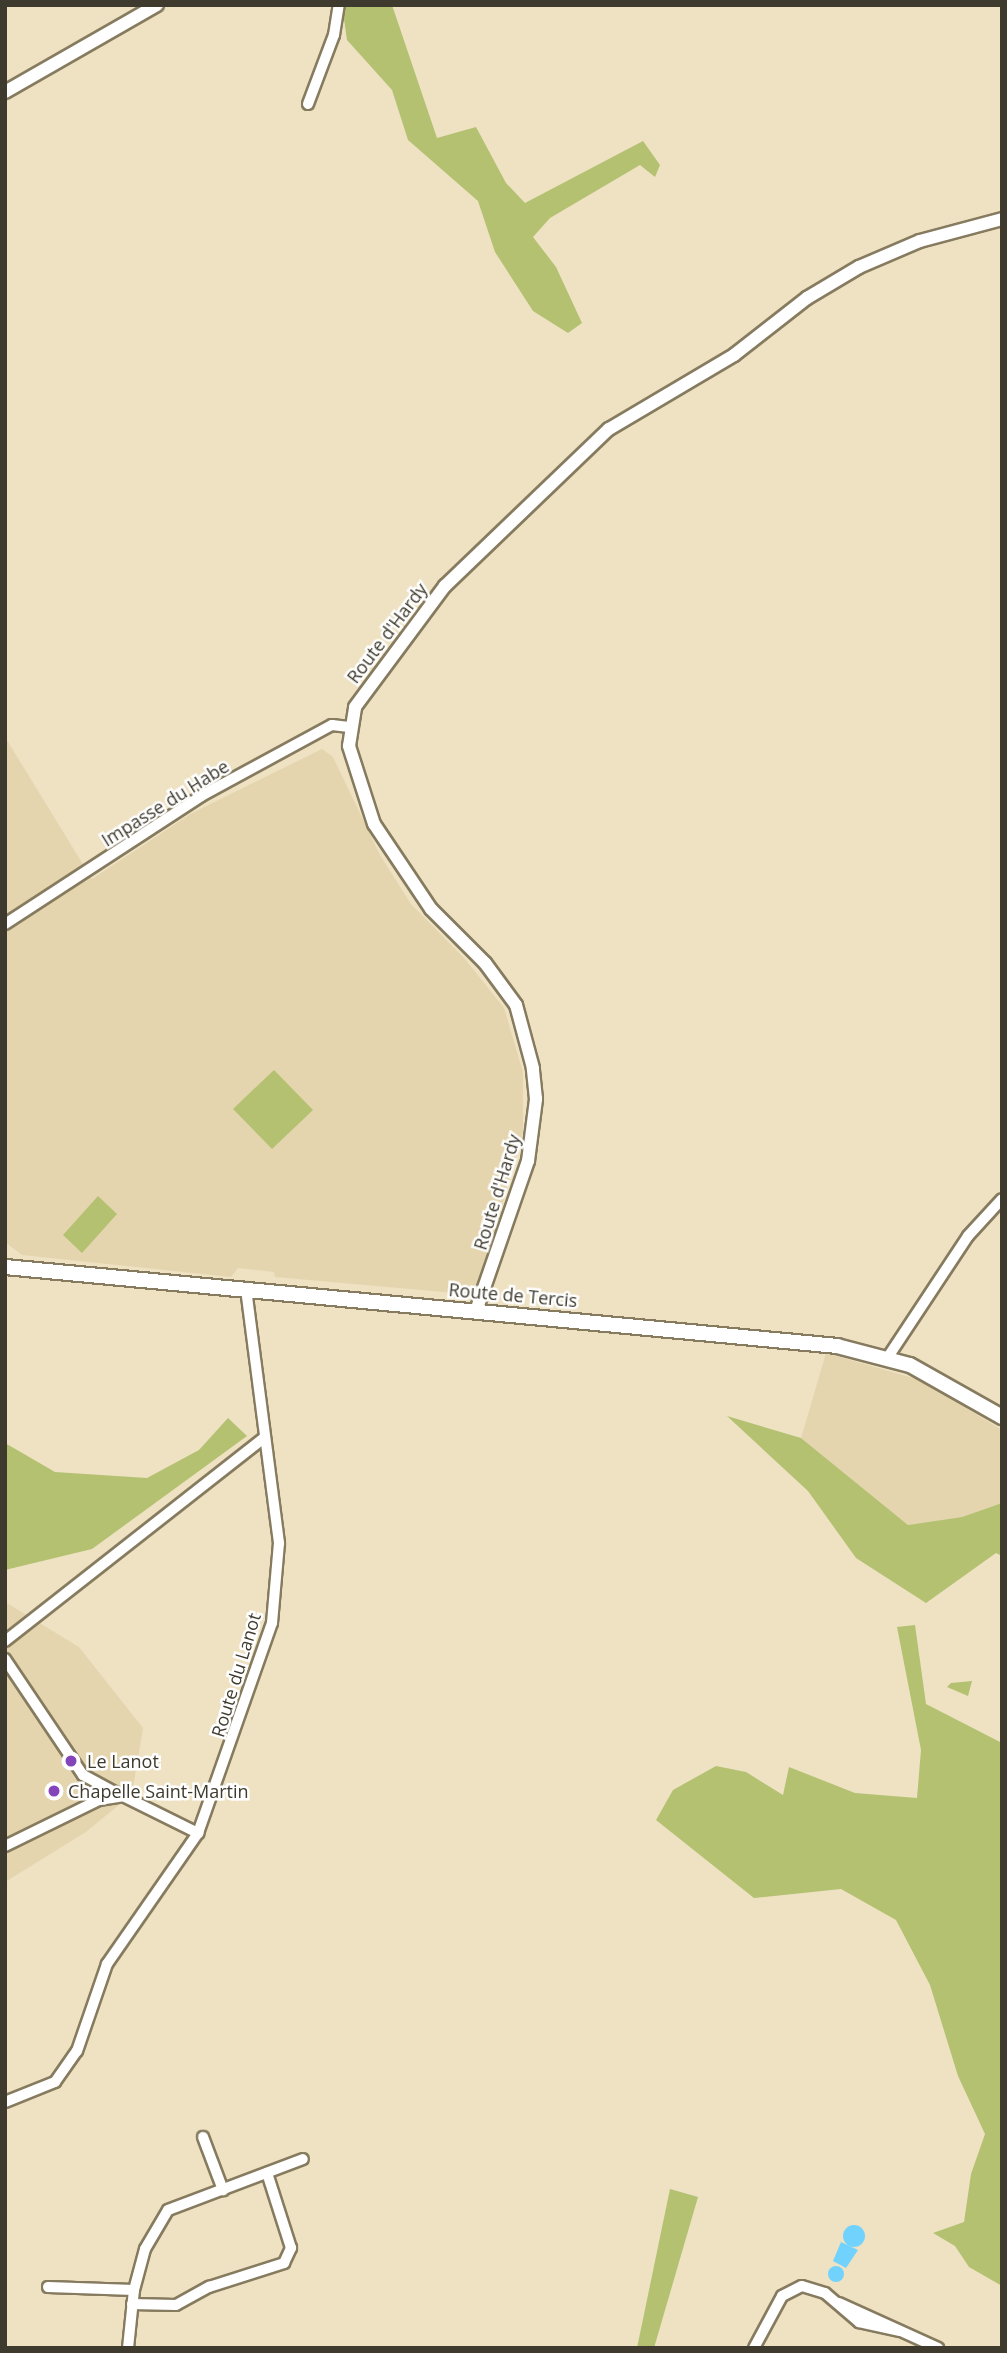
<!DOCTYPE html>
<html>
<head>
<meta charset="utf-8">
<style>
  body { margin:0 }
  #map { position:relative; width:1007px; height:2353px; overflow:hidden; background:#eee2c3; font-family:"Open Sans",sans-serif }
  div>[style] { position:absolute }
  .built>* { inset:0; background:#e4d5af }
  .green>* { inset:0; background:#b3c171 }
  .water>* { inset:0; background:#72d2fe }
  .round { border-radius:50% }
  .roads { filter:drop-shadow(2px 0 #867b5f) drop-shadow(-2px 0 #867b5f) drop-shadow(0 2px #867b5f) drop-shadow(0 -2px #867b5f) }
  .minor>* { height:10px; margin:-5px; padding:0 5px; transform-origin:5px; border-radius:5px; background:#fff }
  .tertiary>* { height:12px; margin:-6px; padding:0 6px; transform-origin:6px; border-radius:6px; background:#fff }
  .secondary>* { height:14px; margin:-7px; padding:0 7px; transform-origin:7px; border-radius:7px; background:#fff }
  .dots>* { width:19px; height:19px; translate:-50% -50%; box-sizing:border-box; border:4px solid #fff; border-radius:50% }
  span { translate:-50% -50%; white-space:nowrap; text-align:center; line-height:1.15; -webkit-text-stroke:5px #fff; paint-order:stroke }
  .street-label { font-size:18px; color:#3e3a2d }
  .poi-label { font-size:18px; color:#3e3a2d }
  .left { translate:0 -50%; text-align:left }
  .frame { position:absolute; inset:0; border:7px solid #3e3a2d; pointer-events:none }
</style>
</head>
<body>
<div id="map">
  <div class="built">
    <i style="clip-path:polygon(5px 737px,92px 879px,192px 813px,322px 749px,333px 757px,380px 855px,411px 904px,465px 959px,504px 1008px,523px 1072px,523px 1132px,477px 1295px,275px 1277px,274px 1272px,238px 1268px,231px 1277px,22px 1255px,5px 1242px)"></i>
    <i style="clip-path:polygon(826px 1353px,920px 1380px,1002px 1430px,1002px 1503px,962px 1517px,908px 1525px,801px 1438px)"></i>
    <i style="clip-path:polygon(5px 1602px,79px 1647px,143px 1728px,132px 1794px,86px 1832px,5px 1882px)"></i>
  </div>
  <div class="green">
    <i style="clip-path:polygon(342px 5px,392px 5px,437px 138px,476px 127px,506px 183px,525px 203px,643px 141px,660px 165px,655px 177px,640px 165px,550px 218px,533px 237px,556px 267px,582px 323px,568px 333px,533px 311px,495px 252px,478px 201px,408px 140px,392px 90px,347px 40px)"></i>
    <i style="clip-path:polygon(274px 1070px,313px 1110px,272px 1149px,233px 1109px)"></i>
    <i style="clip-path:polygon(98px 1196px,117px 1214px,82px 1253px,63px 1235px)"></i>
    <i style="clip-path:polygon(727px 1416px,801px 1438px,908px 1525px,962px 1517px,1002px 1503px,1002px 1556px,996px 1553px,926px 1603px,856px 1558px,808px 1491px)"></i>
    <i style="clip-path:polygon(228px 1418px,247px 1436px,92px 1549px,5px 1570px,5px 1443px,55px 1472px,147px 1478px,199px 1450px)"></i>
    <i style="clip-path:polygon(915px 1625px,926px 1704px,1002px 1743px,1002px 2286px,969px 2267px,955px 2246px,933px 2233px,964px 2222px,971px 2174px,985px 2134px,958px 2076px,930px 1985px,896px 1920px,841px 1889px,754px 1898px,656px 1820px,673px 1790px,716px 1766px,746px 1772px,783px 1795px,789px 1767px,855px 1793px,917px 1798px,921px 1750px,897px 1627px)"></i>
    <i style="clip-path:polygon(972px 1681px,968px 1696px,947px 1687px,951px 1683px)"></i>
    <i style="clip-path:polygon(670px 2189px,698px 2197px,654px 2348px,637px 2348px)"></i>
  </div>
  <div class="water">
    <i class="round" style="left:843px;top:2225px;width:22px;height:22px"></i>
    <i style="clip-path:polygon(841px 2242px,858px 2250px,846px 2268px,833px 2261px)"></i>
    <i class="round" style="left:828px;top:2266px;width:16px;height:16px"></i>
  </div>
  <div class="roads">
    <div class="minor">
      <i style="left:308px;top:104px;width:74px;rotate:-69.4deg"></i>
      <i style="left:334px;top:35px;width:30px;rotate:-81deg"></i>
      <i style="left:5px;top:924px;width:234px;rotate:-33.1deg"></i>
      <i style="left:201px;top:796px;width:149px;rotate:-28.5deg"></i>
      <i style="left:332px;top:725px;width:17px;rotate:7deg"></i>
      <i style="left:888px;top:1357px;width:145px;rotate:-56.5deg"></i>
      <i style="left:968px;top:1236px;width:50px;rotate:-47.4deg"></i>
      <i style="left:5px;top:1641px;width:328px;rotate:-38.1deg"></i>
      <i style="left:5px;top:1659px;width:140px;rotate:56.1deg"></i>
      <i style="left:83px;top:1775px;width:44px;rotate:28.3deg"></i>
      <i style="left:5px;top:1846px;width:105px;rotate:-26.1deg"></i>
      <i style="left:99px;top:1800px;width:24px;rotate:-9deg"></i>
      <i style="left:123px;top:1796px;width:84px;rotate:26.3deg"></i>
      <i style="left:5px;top:2102px;width:54px;rotate:-21.8deg"></i>
      <i style="left:55px;top:2082px;width:38px;rotate:-55deg"></i>
      <i style="left:77px;top:2051px;width:92px;rotate:-71deg"></i>
      <i style="left:107px;top:1964px;width:160px;rotate:-55.2deg"></i>
      <i style="left:198px;top:1833px;width:223px;rotate:-70.6deg"></i>
      <i style="left:272px;top:1623px;width:80px;rotate:-85deg"></i>
      <i style="left:279px;top:1543px;width:257px;rotate:-97.4deg"></i>
      <i style="left:203px;top:2137px;width:57px;rotate:69.3deg"></i>
      <i style="left:48px;top:2287px;width:86px;rotate:2deg"></i>
      <i style="left:839px;top:2303px;width:109px;rotate:24.4deg"></i>
      <i style="left:132px;top:2304px;width:44px;rotate:1.3deg"></i>
      <i style="left:176px;top:2305px;width:38px;rotate:-29deg"></i>
      <i style="left:209px;top:2287px;width:79px;rotate:-17.7deg"></i>
      <i style="left:284px;top:2263px;width:17px;rotate:-65deg"></i>
      <i style="left:291px;top:2248px;width:79px;rotate:-107.7deg"></i>
      <i style="left:128px;top:2348px;width:58px;rotate:-84.1deg"></i>
      <i style="left:134px;top:2290px;width:42px;rotate:-75deg"></i>
      <i style="left:145px;top:2249px;width:45px;rotate:-59.5deg"></i>
      <i style="left:168px;top:2210px;width:144px;rotate:-20.7deg"></i>
      <i style="left:754px;top:2348px;width:59px;rotate:-61.7deg"></i>
      <i style="left:782px;top:2296px;width:22px;rotate:-27deg"></i>
      <i style="left:802px;top:2286px;width:24px;rotate:17deg"></i>
      <i style="left:825px;top:2293px;width:45px;rotate:40.5deg"></i>
      <i style="left:859px;top:2322px;width:42px;rotate:12.4deg"></i>
    </div>
    <div class="tertiary">
      <i style="left:5px;top:92px;width:175px;rotate:-29.8deg"></i>
      <i style="left:476px;top:1311px;width:159px;rotate:-70.9deg"></i>
      <i style="left:528px;top:1161px;width:63px;rotate:-82.6deg"></i>
      <i style="left:536px;top:1099px;width:31px;rotate:-96deg"></i>
      <i style="left:533px;top:1068px;width:65px;rotate:-105.1deg"></i>
      <i style="left:516px;top:1005px;width:52px;rotate:-126.4deg"></i>
      <i style="left:485px;top:963px;width:76px;rotate:-135deg"></i>
      <i style="left:431px;top:909px;width:102px;rotate:-123.8deg"></i>
      <i style="left:374px;top:824px;width:82px;rotate:-107.8deg"></i>
      <i style="left:349px;top:746px;width:39px;rotate:-81deg"></i>
      <i style="left:355px;top:707px;width:151px;rotate:-53.4deg"></i>
      <i style="left:445px;top:586px;width:227px;rotate:-43.8deg"></i>
      <i style="left:609px;top:429px;width:145px;rotate:-30.6deg"></i>
      <i style="left:734px;top:355px;width:93px;rotate:-38deg"></i>
      <i style="left:807px;top:298px;width:61px;rotate:-30.8deg"></i>
      <i style="left:859px;top:267px;width:66px;rotate:-23.1deg"></i>
      <i style="left:920px;top:241px;width:85px;rotate:-15deg"></i>
    </div>
    <div class="secondary">
      <i style="left:5px;top:1267px;width:836px;rotate:5.42deg"></i>
      <i style="left:837px;top:1346px;width:75px;rotate:14.6deg"></i>
      <i style="left:910px;top:1365px;width:106px;rotate:29.5deg"></i>
    </div>
  </div>
  <div class="dots">
    <i style="left:71px;top:1761px;background:#8545ba"></i>
    <i style="left:54px;top:1791px;background:#8545ba"></i>
  </div>
  <div class="street-label">
    <span style="left:387px;top:633px;rotate:-53deg">Route d'Hardy</span>
    <span style="left:165px;top:803px;rotate:-32deg">Impasse du Habe</span>
    <span style="left:497px;top:1192px;rotate:-73deg">Route d'Hardy</span>
    <span style="left:513px;top:1295px;rotate:5deg">Route de Tercis</span>
    <span style="left:236px;top:1675px;rotate:-73deg">Route du Lanot</span>
  </div>
  <div class="poi-label">
    <span class="left" style="left:87px;top:1761px">Le Lanot</span>
    <span class="left" style="left:68px;top:1791px">Chapelle Saint-Martin</span>
  </div>
  <div class="frame"></div>
</div>
</body>
</html>
